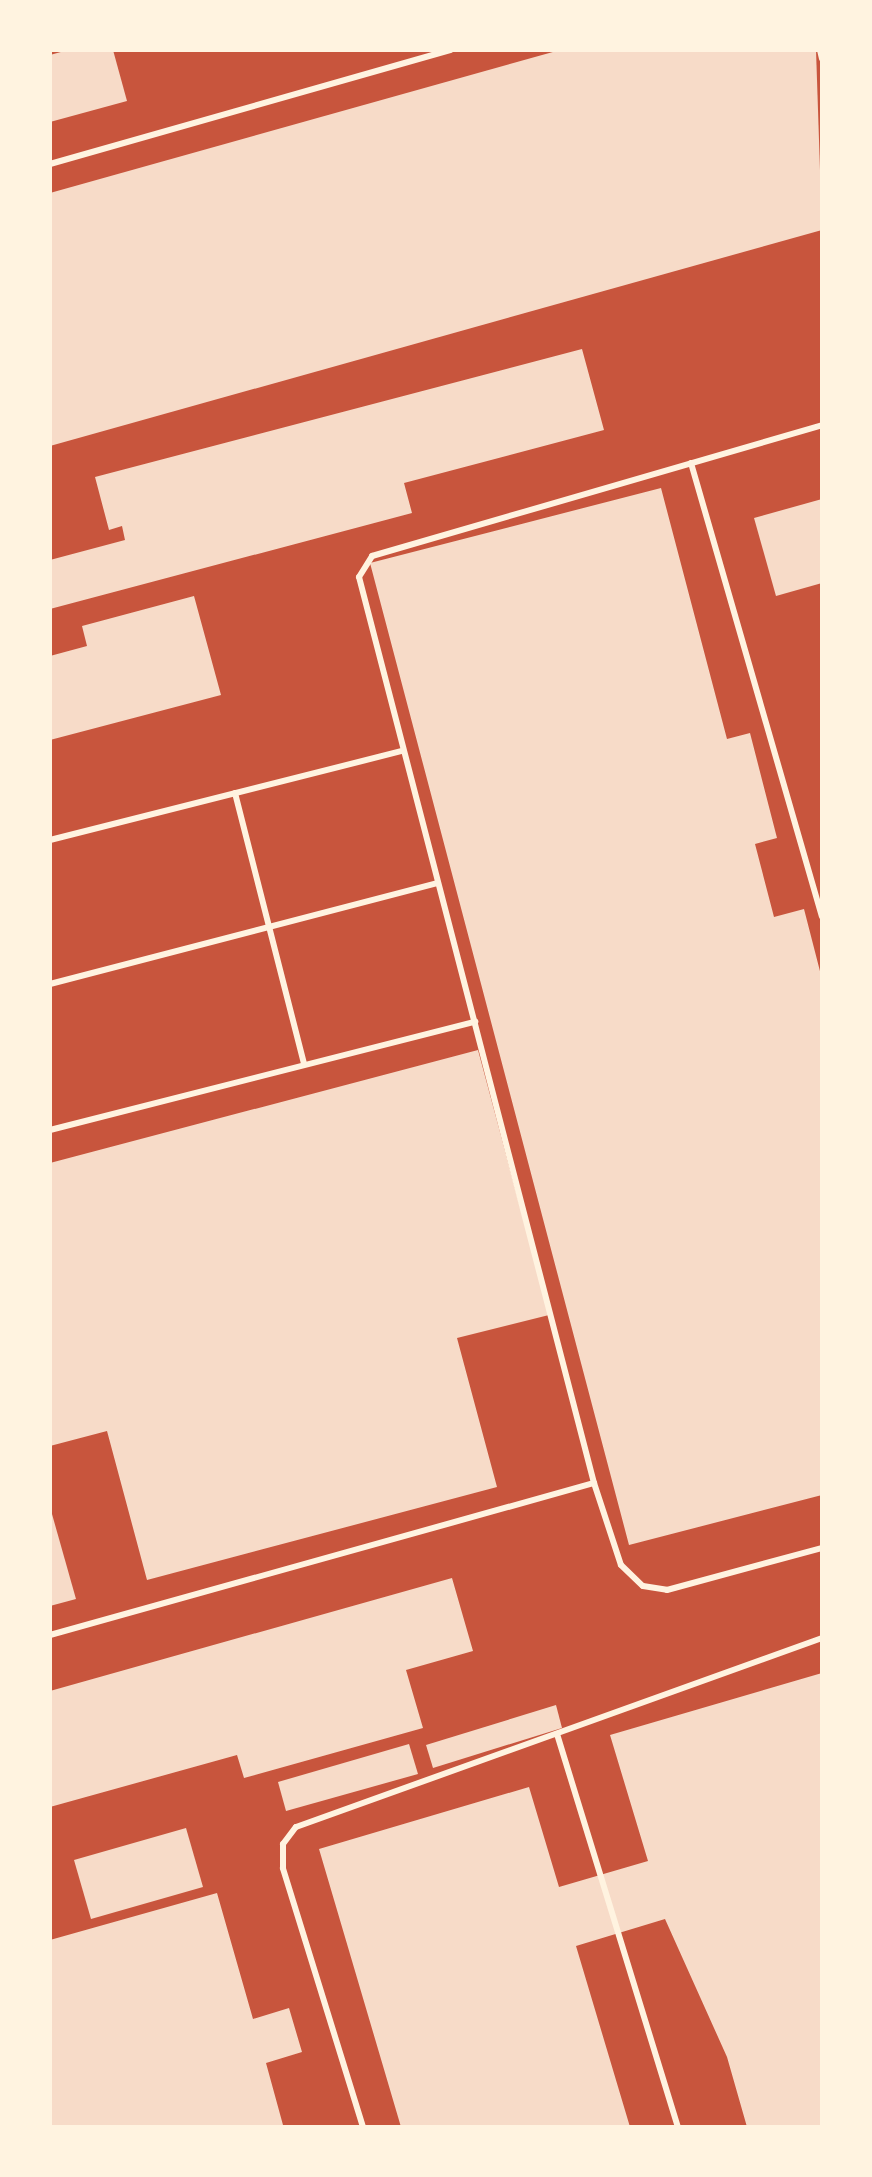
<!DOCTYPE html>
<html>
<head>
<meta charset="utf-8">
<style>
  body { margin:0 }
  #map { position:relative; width:872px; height:2177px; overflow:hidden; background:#c8553d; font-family:Ubuntu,sans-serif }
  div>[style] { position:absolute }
  .building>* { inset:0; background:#f7dbc8 }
  .service>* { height:6px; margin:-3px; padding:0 3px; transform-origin:3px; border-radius:3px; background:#fff3e0 }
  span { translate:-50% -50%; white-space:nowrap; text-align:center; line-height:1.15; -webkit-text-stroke:8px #fff3e0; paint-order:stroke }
  .frame { position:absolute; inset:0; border:52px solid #fff3e0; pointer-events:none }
</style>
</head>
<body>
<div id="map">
  <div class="building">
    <i style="clip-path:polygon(68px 50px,113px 50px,127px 101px,50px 122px,50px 55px)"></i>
    <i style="clip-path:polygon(560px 50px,816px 50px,822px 230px,50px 446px,50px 193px)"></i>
    <i style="clip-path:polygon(582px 349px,604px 430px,404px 483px,412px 513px,50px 609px,50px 560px,125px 540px,122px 526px,109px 530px,95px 477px)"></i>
    <i style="clip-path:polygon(661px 488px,727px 739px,750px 733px,777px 838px,755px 844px,774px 917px,804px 909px,822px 979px,822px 1495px,629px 1545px,370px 563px)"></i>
    <i style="clip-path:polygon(822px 499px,822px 583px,776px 596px,754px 518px)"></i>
    <i style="clip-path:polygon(194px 596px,221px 695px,50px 740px,50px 656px,87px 646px,82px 626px)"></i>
    <i style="clip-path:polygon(478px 1050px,549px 1315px,457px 1338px,497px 1487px,147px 1580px,107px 1431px,50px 1446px,50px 1163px)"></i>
    <i style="clip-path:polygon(50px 1507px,76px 1599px,50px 1606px)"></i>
    <i style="clip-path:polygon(452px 1578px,473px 1651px,406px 1670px,423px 1728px,244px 1778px,237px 1755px,50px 1807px,50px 1691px)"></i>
    <i style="clip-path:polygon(822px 1673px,822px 2127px,747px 2127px,727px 2057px,665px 1919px,576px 1946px,630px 2127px,401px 2127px,319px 1849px,529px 1787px,559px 1887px,648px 1861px,610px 1735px)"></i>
    <i style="clip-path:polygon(556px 1705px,562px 1728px,433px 1768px,426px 1745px)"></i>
    <i style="clip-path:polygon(409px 1744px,418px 1774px,286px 1811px,278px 1782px)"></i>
    <i style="clip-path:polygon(186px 1828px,203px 1887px,91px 1919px,74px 1860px)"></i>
    <i style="clip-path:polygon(217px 1893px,253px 2019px,289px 2008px,302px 2052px,266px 2063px,283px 2125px,50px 2127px,50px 1940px)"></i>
  </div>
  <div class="service">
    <i style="left:820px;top:50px;width:9px;rotate:77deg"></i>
    <i style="left:50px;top:164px;width:417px;rotate:-15.9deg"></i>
    <i style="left:691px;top:463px;width:472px;rotate:73.9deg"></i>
    <i style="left:235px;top:793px;width:280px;rotate:75.7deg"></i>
    <i style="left:50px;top:840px;width:363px;rotate:-14.2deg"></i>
    <i style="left:50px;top:984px;width:400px;rotate:-14.6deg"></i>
    <i style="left:50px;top:1130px;width:439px;rotate:-14.3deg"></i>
    <i style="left:594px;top:1483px;width:86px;rotate:71.8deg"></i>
    <i style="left:621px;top:1565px;width:30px;rotate:44deg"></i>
    <i style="left:643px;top:1586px;width:24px;rotate:9deg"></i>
    <i style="left:667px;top:1590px;width:161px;rotate:-15.2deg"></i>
    <i style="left:50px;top:1635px;width:565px;rotate:-15.61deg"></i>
    <i style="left:594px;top:1483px;width:936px;rotate:-104.54deg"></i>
    <i style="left:359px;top:577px;width:25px;rotate:-58deg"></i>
    <i style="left:372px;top:556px;width:469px;rotate:-16.2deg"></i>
    <i style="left:557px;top:1734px;width:411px;rotate:72.9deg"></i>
    <i style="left:363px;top:2127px;width:271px;rotate:-107.2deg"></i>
    <i style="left:283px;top:1868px;width:24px;rotate:-90deg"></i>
    <i style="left:283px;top:1844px;width:21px;rotate:-53deg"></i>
    <i style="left:296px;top:1827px;width:559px;rotate:-19.76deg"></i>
  </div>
  <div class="frame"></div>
</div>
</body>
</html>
